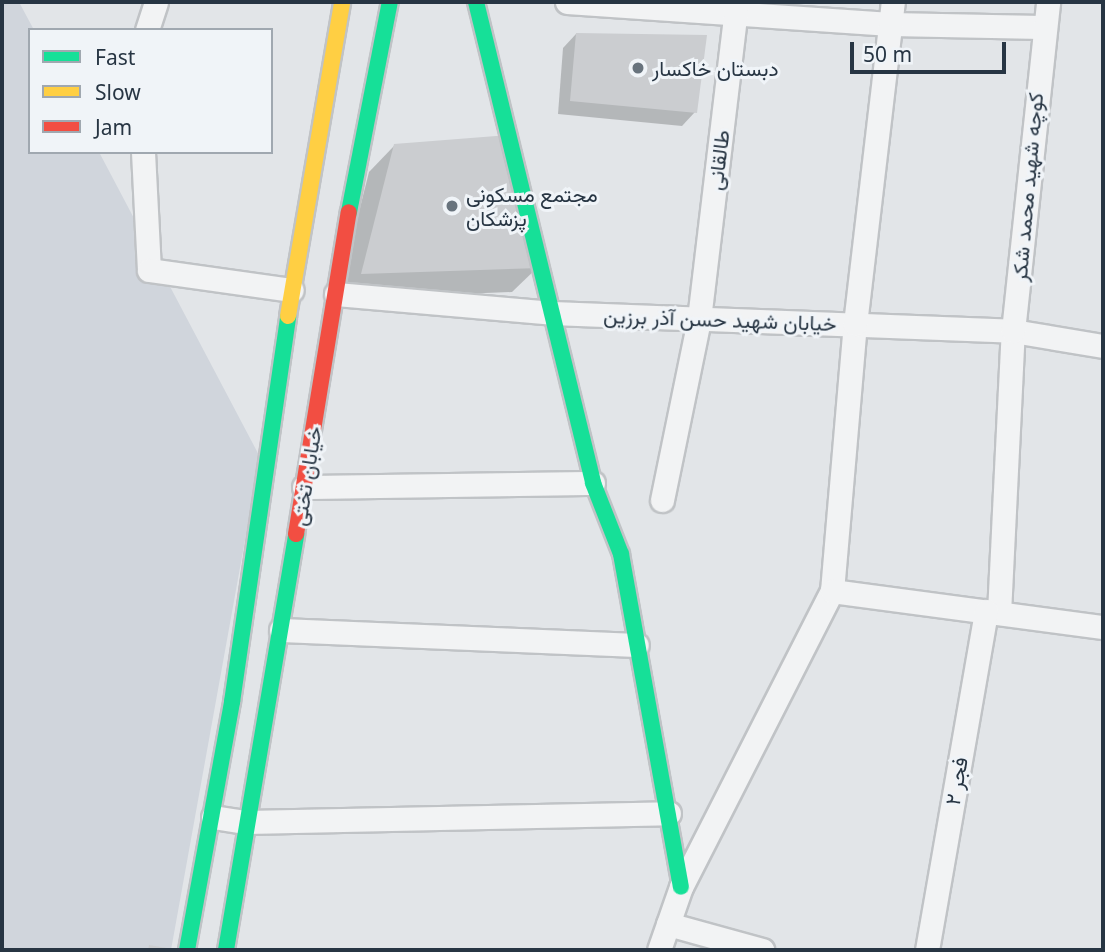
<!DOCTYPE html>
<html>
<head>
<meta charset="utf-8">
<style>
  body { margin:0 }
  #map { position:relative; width:1105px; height:952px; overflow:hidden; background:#e2e5e8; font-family:"Noto Sans",Vazirmatn,sans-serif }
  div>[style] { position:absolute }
  .built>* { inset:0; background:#d0d5dc }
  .shadow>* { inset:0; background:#0003 }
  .building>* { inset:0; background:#cbcdd0 }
  .roads { filter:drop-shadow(2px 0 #c0c3c6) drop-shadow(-2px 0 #c0c3c6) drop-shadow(0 2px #c0c3c6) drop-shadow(0 -2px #c0c3c6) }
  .street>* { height:23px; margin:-11.5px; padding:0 11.5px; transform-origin:11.5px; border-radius:11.5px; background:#f2f3f4 }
  .fast>* { height:16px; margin:-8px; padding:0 8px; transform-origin:8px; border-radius:8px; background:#16e098 }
  .slow>* { height:16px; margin:-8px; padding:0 8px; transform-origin:8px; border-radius:8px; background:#ffcf43 }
  .jam>* { height:16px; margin:-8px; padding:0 8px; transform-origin:8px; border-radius:8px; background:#f24e42 }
  .dots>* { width:19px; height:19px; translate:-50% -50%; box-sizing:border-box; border:4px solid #f0f4f8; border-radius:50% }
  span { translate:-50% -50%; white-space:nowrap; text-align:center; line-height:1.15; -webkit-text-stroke:6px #f0f4f8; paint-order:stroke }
  .poi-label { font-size:21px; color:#273543 }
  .left { translate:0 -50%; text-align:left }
  .street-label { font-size:21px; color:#273543 }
  .frame { position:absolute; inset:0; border:4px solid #273543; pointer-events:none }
  .legend { position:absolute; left:28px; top:28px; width:245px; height:126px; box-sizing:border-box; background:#f0f4f8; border:2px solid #a0a8b0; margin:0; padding:9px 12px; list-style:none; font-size:21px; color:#273543 }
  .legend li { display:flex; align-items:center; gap:14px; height:35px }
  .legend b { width:35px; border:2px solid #a0a8b0 }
  .scale { position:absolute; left:850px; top:42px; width:156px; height:32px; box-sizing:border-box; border:4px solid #273543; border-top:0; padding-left:9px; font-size:21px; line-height:24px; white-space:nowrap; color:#273543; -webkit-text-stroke:5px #f0f4f8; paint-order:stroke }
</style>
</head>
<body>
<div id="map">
  <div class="built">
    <i style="clip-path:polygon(2px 2px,19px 2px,34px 30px,30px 30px,30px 152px,99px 152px,260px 457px,171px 950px,2px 950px)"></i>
  </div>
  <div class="shadow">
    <i style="clip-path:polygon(576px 34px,695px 112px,682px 126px,558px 114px,563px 48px)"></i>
    <i style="clip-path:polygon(394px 146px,538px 267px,512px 292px,337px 299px,369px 172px)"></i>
  </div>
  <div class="building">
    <i style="clip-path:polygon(576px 33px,707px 35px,697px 113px,570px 101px)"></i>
    <i style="clip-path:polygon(509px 135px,540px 268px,361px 274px,394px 144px)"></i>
    <i style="clip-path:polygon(149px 945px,167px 948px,166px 950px,148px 950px)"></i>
  </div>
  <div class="roads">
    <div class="street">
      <i style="left:567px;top:2px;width:324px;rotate:3.9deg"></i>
      <i style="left:890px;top:24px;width:152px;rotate:1.1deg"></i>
      <i style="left:147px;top:30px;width:29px;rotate:-72deg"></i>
      <i style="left:143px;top:152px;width:118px;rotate:87.1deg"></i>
      <i style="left:149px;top:270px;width:144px;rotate:8deg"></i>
      <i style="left:336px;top:294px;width:217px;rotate:5deg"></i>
      <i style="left:552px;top:313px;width:461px;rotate:2.2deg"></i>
      <i style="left:1013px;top:331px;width:91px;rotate:9.5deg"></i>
      <i style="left:304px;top:487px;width:289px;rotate:-0.8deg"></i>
      <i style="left:662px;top:500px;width:185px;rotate:-78.4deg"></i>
      <i style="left:699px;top:319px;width:319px;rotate:-83.2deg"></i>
      <i style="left:832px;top:591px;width:268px;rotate:-85.1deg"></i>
      <i style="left:855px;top:324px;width:324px;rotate:-83.3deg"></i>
      <i style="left:999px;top:613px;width:282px;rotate:-87.2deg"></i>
      <i style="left:1013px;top:331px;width:331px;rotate:-83.9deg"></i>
      <i style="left:281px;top:630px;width:356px;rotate:2.4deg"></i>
      <i style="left:213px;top:817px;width:33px;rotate:9deg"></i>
      <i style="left:246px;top:822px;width:423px;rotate:-1.2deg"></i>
      <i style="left:668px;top:924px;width:98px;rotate:15.5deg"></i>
      <i style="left:659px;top:950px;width:67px;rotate:-70.8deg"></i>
      <i style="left:681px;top:887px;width:332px;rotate:-63deg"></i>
      <i style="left:832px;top:591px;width:273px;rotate:7.6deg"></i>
      <i style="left:927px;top:950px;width:344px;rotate:-80.1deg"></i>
    </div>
    <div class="fast">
      <i style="left:476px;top:2px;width:495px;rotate:76.3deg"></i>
      <i style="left:593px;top:483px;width:76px;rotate:68.5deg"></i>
      <i style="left:621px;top:554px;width:338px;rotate:79.8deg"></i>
      <i style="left:349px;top:212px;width:214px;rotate:-79deg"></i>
      <i style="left:187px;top:950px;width:252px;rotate:-79.7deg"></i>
      <i style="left:232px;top:702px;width:390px;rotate:-81.7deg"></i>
      <i style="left:226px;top:950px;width:422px;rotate:-80.4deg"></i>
    </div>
    <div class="slow">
      <i style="left:288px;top:316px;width:319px;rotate:-80.2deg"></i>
    </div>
    <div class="jam">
      <i style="left:296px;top:534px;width:326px;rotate:-80.7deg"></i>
    </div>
  </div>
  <div class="dots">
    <i style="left:638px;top:68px;background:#68737d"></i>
    <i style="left:452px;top:206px;background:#68737d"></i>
  </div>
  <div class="poi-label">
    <span class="left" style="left:652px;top:68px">دبستان خاکسار</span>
    <span class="left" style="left:466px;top:206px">مجتمع مسکونی<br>پزشکان</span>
  </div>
  <div class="street-label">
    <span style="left:718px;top:160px;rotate:-83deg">طالقانی</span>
    <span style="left:1027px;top:187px;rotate:-85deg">کوچه شهید محمد شکر</span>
    <span style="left:720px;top:319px;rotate:2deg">خیابان شهید حسن آذر برزین</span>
    <span style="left:306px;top:476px;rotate:-81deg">خیابان تختی</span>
    <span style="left:956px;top:781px;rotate:-80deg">فجر ۲</span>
  </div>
  <div class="frame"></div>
  <ul class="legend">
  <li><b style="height:9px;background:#16e098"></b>Fast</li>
  <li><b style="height:9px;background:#ffcf43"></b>Slow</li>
  <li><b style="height:9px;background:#f24e42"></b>Jam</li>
  </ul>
  <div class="scale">50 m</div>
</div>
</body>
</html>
